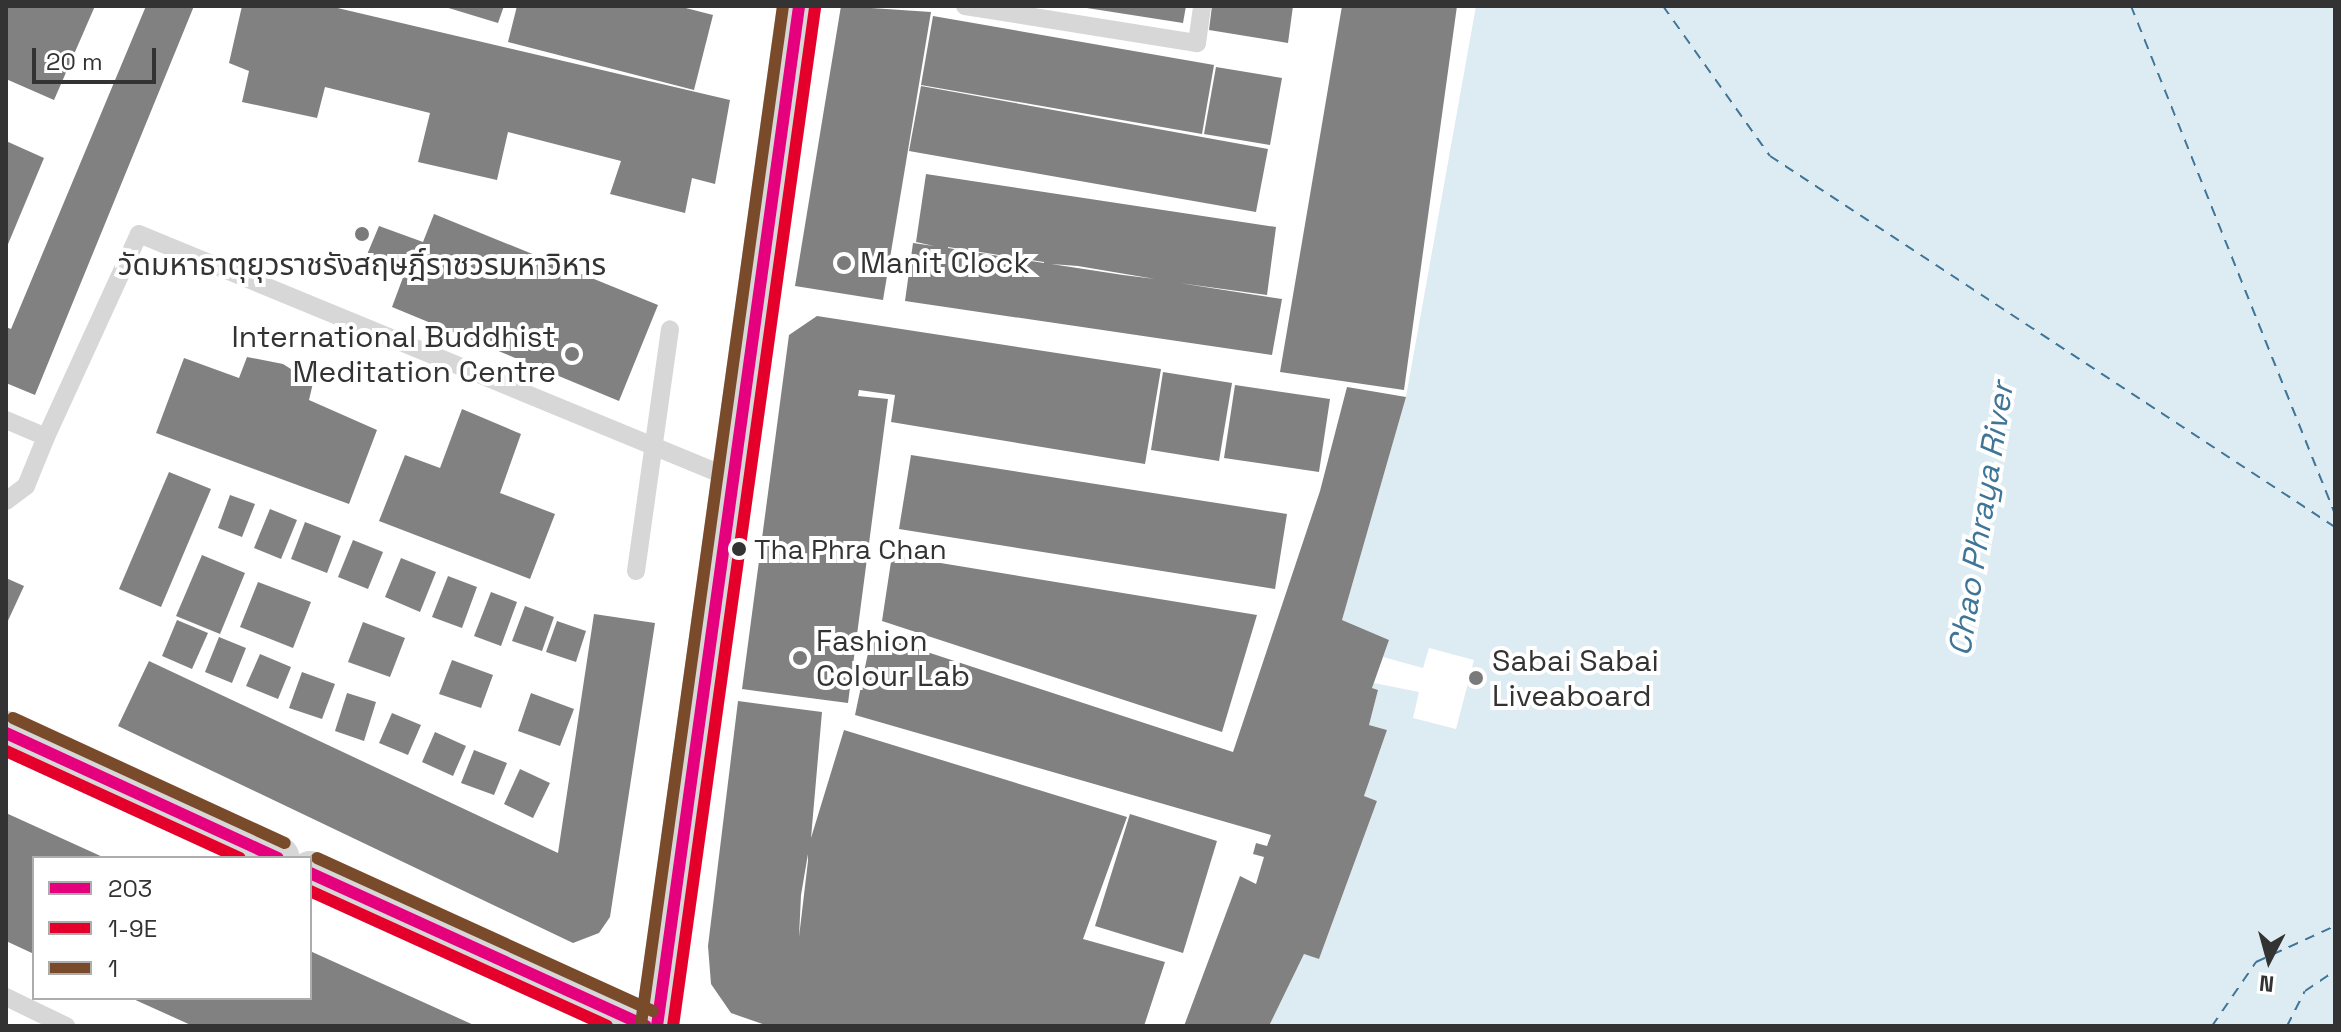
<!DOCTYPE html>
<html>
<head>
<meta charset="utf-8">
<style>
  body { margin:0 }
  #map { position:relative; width:2341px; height:1032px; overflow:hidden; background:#fff; font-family:"Space Grotesk","Noto Sans Thai",sans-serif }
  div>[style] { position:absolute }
  .water>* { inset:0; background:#ddebf3 }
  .pier>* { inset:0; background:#fff }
  .ferry>* { height:2px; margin-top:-1px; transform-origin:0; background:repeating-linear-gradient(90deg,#3f7597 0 10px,transparent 0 18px) }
  .building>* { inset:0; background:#818181 }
  .service>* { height:18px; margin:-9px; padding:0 9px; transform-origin:9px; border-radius:9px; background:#d7d7d7 }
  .tertiary>* { height:44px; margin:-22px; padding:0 22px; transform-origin:22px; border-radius:22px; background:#d7d7d7 }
  .bus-1>* { height:12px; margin:-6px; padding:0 6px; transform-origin:6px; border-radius:6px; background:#e5007d }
  .bus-2>* { height:12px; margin:-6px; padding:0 6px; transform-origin:6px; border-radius:6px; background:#e4002b }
  .bus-3>* { height:12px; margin:-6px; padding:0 6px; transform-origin:6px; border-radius:6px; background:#7a4b2a }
  .dots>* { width:22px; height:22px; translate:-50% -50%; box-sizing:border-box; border:4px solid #fff; border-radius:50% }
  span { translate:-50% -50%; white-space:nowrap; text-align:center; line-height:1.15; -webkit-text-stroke:8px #fff; paint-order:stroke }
  .bus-label { font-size:28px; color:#333 }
  .left { translate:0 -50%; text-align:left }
  .poi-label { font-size:30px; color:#333 }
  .right { translate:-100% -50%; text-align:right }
  .water-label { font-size:32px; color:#3f7597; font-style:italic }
  .frame { position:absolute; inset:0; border:8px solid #333; pointer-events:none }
  .legend { position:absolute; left:32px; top:856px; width:280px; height:144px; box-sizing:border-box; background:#fff; border:2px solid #adadad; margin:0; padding:10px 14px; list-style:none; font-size:24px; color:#333 }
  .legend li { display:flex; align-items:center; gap:16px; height:40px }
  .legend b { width:40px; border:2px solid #adadad }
  .north { position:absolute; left:2229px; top:920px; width:80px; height:80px; -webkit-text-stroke:6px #fff; paint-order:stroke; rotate:186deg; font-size:22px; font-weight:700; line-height:32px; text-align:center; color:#333 }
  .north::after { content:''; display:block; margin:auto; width:28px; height:36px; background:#333; clip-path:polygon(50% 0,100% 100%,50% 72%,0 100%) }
  .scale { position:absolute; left:32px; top:48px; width:124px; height:36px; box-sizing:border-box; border:4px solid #333; border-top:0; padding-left:10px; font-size:24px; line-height:28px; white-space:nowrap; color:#333; -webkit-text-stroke:6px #fff; paint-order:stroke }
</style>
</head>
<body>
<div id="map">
  <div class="water">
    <i style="clip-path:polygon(1476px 6px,2335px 6px,2335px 1026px,1269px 1026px,1304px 954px,1319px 959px,1377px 801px,1364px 796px,1387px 730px,1369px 725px,1378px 690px,1372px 688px,1389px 640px,1342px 620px,1406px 397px)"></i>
  </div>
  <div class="pier">
    <i style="clip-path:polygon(1429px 648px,1474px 660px,1456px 729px,1413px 718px,1419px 692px,1374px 683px,1383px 657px,1423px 668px)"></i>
  </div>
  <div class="ferry">
    <i style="left:1663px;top:6px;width:184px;rotate:54.5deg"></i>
    <i style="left:1770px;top:156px;width:676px;rotate:33.29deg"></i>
    <i style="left:2131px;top:6px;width:547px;rotate:68.12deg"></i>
    <i style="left:2334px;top:6px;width:3px;rotate:72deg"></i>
    <i style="left:2212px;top:1026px;width:78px;rotate:-55.5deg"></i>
    <i style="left:2256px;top:962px;width:87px;rotate:-24.5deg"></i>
    <i style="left:2287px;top:1026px;width:39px;rotate:-63deg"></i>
    <i style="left:2305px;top:991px;width:36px;rotate:-34deg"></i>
  </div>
  <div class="building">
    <i style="clip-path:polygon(6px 6px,95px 6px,54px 100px,6px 79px)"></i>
    <i style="clip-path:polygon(146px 6px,194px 6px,35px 395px,6px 383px,6px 327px,11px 329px)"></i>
    <i style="clip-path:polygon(242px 6px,329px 6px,730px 100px,715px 184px,692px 178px,685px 213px,610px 194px,621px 161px,508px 132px,497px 180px,418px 162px,430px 113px,325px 87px,317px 118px,242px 102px,249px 71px,229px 63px)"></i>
    <i style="clip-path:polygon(442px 6px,504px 6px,498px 23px)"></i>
    <i style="clip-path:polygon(517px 6px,678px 6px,713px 15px,694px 90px,508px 42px)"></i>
    <i style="clip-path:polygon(841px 6px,931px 12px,883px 300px,795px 286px)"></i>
    <i style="clip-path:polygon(1074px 6px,1186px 6px,1183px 23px)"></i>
    <i style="clip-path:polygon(1212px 6px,1293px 6px,1288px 43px,1209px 30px)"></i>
    <i style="clip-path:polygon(1342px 6px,1457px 6px,1404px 390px,1280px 372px)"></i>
    <i style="clip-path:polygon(933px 16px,1214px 65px,1202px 134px,921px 85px)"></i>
    <i style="clip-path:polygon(1216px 67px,1282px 78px,1270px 145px,1204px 134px)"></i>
    <i style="clip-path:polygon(921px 86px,1268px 149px,1256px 212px,909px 151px)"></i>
    <i style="clip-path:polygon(6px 141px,44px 158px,6px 249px)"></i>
    <i style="clip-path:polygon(evenodd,926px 174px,1276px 227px,1267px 295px,1179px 283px,1282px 299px,1272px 355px,905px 301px,913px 243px,934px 246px,916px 242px,926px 174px,948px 247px,1044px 262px,1044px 263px,948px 248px,948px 247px,926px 174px,1051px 264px,1078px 266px,1155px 279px,1123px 275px,1051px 264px)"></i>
    <i style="clip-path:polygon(434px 214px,658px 305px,619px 401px,392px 307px,405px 272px,366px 257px,379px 226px,423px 242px)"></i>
    <i style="clip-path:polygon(817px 316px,1161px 369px,1145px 464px,891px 422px,895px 395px,859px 390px,858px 396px,888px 399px,848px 703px,742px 689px,789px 335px)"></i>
    <i style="clip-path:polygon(247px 357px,283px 364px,313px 383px,309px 400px,377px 430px,349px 504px,156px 433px,184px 358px,239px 378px)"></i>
    <i style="clip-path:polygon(1163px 372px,1232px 383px,1219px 461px,1151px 450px)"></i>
    <i style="clip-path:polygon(1235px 385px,1330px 399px,1319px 472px,1224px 458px)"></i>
    <i style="clip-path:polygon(1347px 387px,1406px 397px,1342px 620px,1389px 640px,1372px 688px,1378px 690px,1369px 725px,1387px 730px,1364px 796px,1377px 801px,1319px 959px,1304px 954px,1269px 1026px,1184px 1026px,1240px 876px,1256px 884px,1264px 857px,1253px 854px,1256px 843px,1267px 846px,1271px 835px,855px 715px,872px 634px,1233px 752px,1320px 491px)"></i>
    <i style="clip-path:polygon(462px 409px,521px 434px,500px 493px,555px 514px,530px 579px,379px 521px,405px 455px,440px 468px)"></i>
    <i style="clip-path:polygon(911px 455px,1287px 514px,1275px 589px,899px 529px)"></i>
    <i style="clip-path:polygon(169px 472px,211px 489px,161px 607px,119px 589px)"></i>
    <i style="clip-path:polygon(230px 495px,255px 504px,242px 537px,218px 528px)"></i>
    <i style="clip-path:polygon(270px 509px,297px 520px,281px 559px,254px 548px)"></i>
    <i style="clip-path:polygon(305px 522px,341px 536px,327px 573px,291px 559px)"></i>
    <i style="clip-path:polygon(353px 540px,383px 552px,368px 589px,338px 577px)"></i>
    <i style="clip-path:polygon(202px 555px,245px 573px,220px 634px,176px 616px)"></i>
    <i style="clip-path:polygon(892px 555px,1257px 615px,1222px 732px,882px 621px)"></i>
    <i style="clip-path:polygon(401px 558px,436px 572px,420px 612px,385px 597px)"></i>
    <i style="clip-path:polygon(448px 576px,477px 587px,462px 628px,432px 617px)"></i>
    <i style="clip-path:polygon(6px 578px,24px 586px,6px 625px)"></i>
    <i style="clip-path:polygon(258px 582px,311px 602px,293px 648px,240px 627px)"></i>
    <i style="clip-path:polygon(491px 592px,517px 602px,501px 646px,474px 636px)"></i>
    <i style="clip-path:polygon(525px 606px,554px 617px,542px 651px,512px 641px)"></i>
    <i style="clip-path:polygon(594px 614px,655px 623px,610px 917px,599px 933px,573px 943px,118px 726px,149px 661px,558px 853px)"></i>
    <i style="clip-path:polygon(177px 620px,208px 633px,192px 669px,162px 656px)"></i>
    <i style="clip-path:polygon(557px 621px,586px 631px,576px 662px,546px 652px)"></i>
    <i style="clip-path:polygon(363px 622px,405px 638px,390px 677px,348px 662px)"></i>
    <i style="clip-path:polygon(219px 637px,246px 648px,232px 683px,205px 672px)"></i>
    <i style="clip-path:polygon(260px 654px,291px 667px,278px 699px,246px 686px)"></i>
    <i style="clip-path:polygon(452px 660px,493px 675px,481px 708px,439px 694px)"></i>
    <i style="clip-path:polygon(302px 672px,335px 684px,322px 719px,289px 708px)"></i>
    <i style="clip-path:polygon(347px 693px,376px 702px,364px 741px,335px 731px)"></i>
    <i style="clip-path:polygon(531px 693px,574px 709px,560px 746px,518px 731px)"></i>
    <i style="clip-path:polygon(evenodd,738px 701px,822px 712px,811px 838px,844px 730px,1127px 817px,1083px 939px,1165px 962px,1144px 1026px,768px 1026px,731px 1013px,711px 984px,708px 946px,738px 701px,808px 854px,808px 861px,799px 937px,801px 895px,808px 854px)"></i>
    <i style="clip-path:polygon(392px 713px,421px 725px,408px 755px,379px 743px)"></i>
    <i style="clip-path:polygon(435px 732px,466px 746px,453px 776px,422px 762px)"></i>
    <i style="clip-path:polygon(474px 750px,507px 763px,494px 795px,461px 783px)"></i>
    <i style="clip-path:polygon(520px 769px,550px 783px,533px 818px,504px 804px)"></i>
    <i style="clip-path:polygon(6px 813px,105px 858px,34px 858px,34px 954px,6px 941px)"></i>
    <i style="clip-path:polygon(1130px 814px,1217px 841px,1183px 953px,1095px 926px)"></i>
    <i style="clip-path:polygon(310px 951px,476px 1026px,193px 1026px,131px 998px,310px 998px)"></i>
  </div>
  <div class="service">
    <i style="left:965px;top:6px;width:235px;rotate:9.1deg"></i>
    <i style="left:1197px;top:43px;width:37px;rotate:-82deg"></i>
    <i style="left:6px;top:420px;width:43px;rotate:23deg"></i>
    <i style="left:46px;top:437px;width:223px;rotate:-65.4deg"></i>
    <i style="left:139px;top:234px;width:643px;rotate:22.41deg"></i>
    <i style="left:6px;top:501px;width:25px;rotate:-37deg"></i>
    <i style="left:26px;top:486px;width:53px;rotate:-67.8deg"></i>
    <i style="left:636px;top:571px;width:244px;rotate:-82deg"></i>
    <i style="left:6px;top:997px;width:67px;rotate:25.8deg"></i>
  </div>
  <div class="tertiary">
    <i style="left:6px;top:733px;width:299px;rotate:24.7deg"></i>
    <i style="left:310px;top:873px;width:369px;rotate:24.5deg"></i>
    <i style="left:657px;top:1026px;width:1030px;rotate:-82.07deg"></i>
  </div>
  <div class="bus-1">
    <i style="left:6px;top:733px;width:299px;rotate:24.7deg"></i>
    <i style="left:310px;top:873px;width:369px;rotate:24.5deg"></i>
    <i style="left:657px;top:1026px;width:1030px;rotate:-82.07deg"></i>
  </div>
  <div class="bus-2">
    <i style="left:6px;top:751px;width:257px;rotate:24.6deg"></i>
    <i style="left:310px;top:891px;width:326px;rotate:24.4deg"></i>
    <i style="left:673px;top:1026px;width:1028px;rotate:-82.06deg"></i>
  </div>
  <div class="bus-3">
    <i style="left:13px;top:718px;width:299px;rotate:24.7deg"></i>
    <i style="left:317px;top:858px;width:369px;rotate:24.5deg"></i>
    <i style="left:641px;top:1024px;width:1028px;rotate:-82.06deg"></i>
  </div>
  <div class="dots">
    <i style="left:362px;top:234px;background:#7a7a7a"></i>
    <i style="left:844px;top:263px;background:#7a7a7a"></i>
    <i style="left:572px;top:354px;background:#7a7a7a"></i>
    <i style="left:739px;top:549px;background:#333"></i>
    <i style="left:800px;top:658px;background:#7a7a7a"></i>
    <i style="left:1476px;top:678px;background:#7a7a7a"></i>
  </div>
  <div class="bus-label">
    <span class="left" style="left:754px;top:549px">Tha Phra Chan</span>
  </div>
  <div class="poi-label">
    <span class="left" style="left:860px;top:263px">Manit Clock</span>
    <span style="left:362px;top:265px">วัดมหาธาตุยุวราชรังสฤษฎิ์ราชวรมหาวิหาร</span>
    <span class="right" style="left:556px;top:354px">International Buddhist<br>Meditation Centre</span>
    <span class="left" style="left:816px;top:658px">Fashion<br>Colour Lab</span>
    <span class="left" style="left:1492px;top:678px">Sabai Sabai<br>Liveaboard</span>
  </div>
  <div class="water-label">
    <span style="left:1981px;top:519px;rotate:-81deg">Chao Phraya River</span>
  </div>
  <div class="frame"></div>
  <ul class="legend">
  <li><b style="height:10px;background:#e5007d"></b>203</li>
  <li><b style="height:10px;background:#e4002b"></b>1-9E</li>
  <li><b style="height:10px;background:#7a4b2a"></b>1</li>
  </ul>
  <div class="north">N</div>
  <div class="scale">20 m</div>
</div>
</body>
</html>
